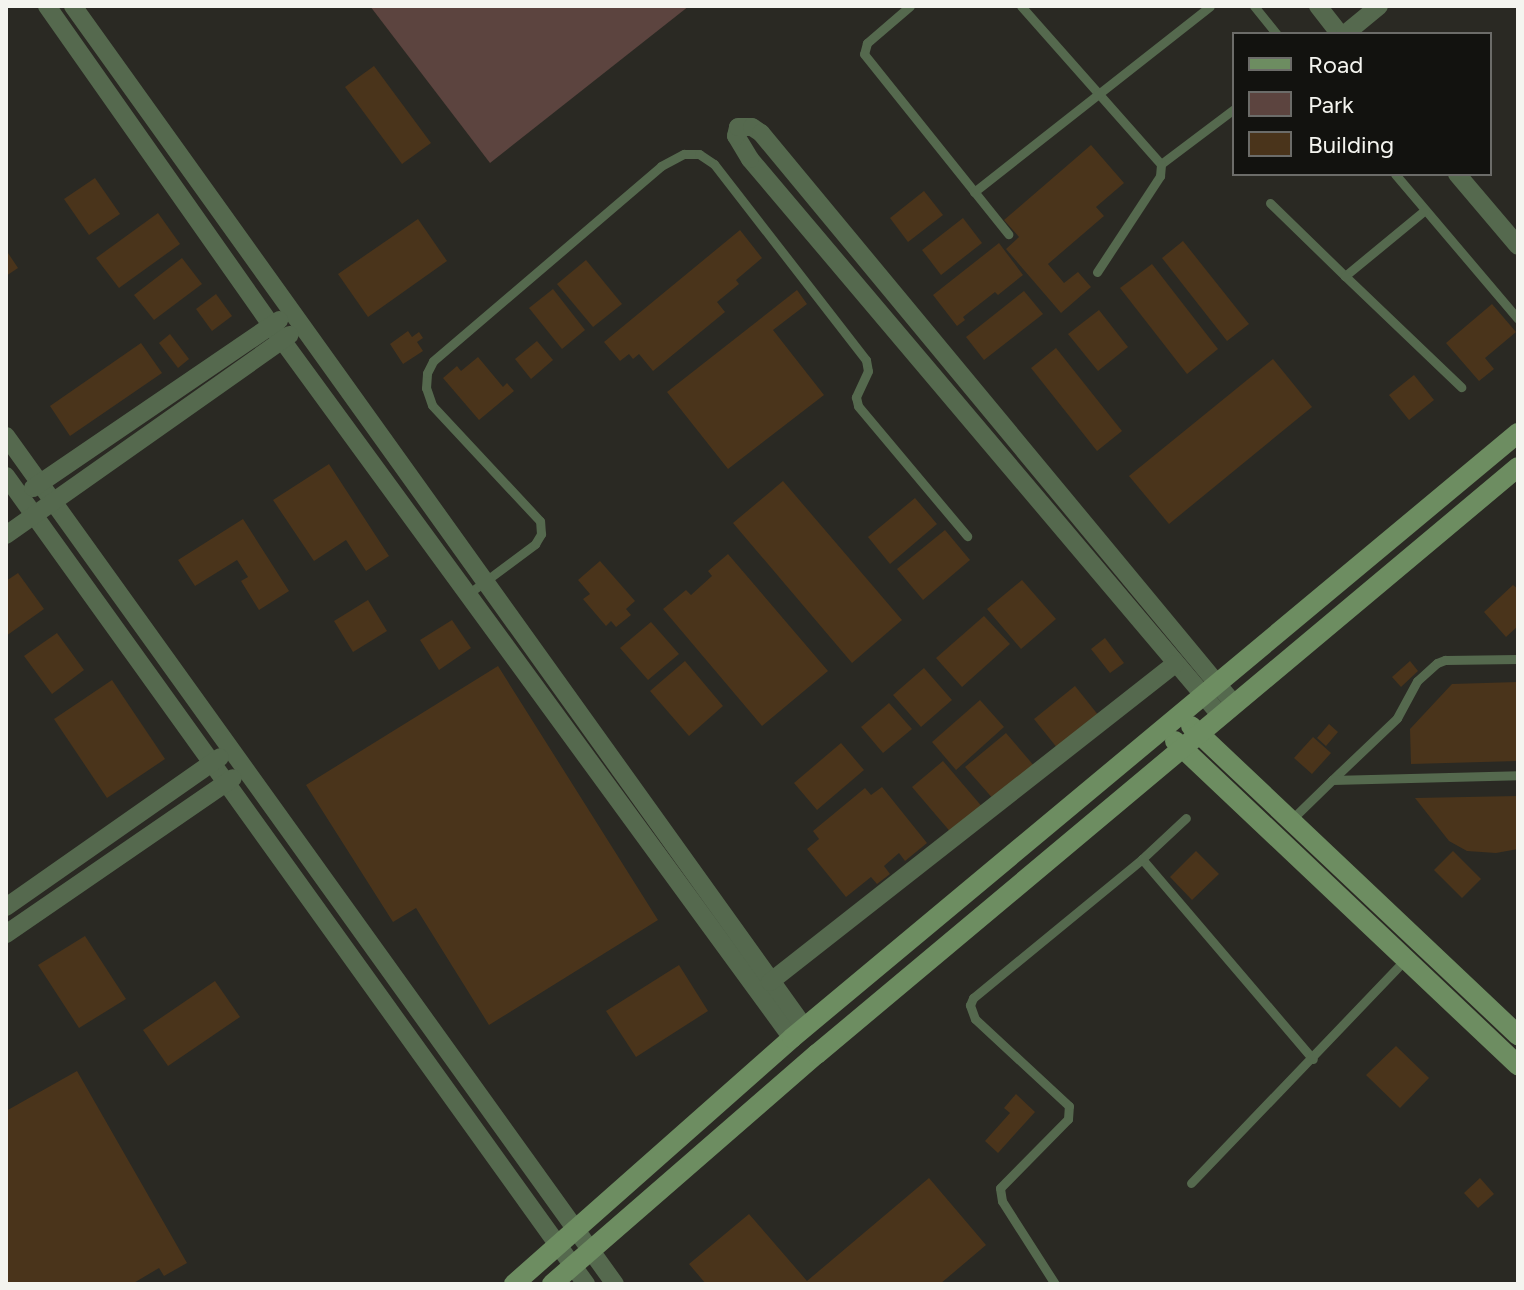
<!DOCTYPE html>
<html>
<head>
<meta charset="utf-8">
<style>
  body { margin:0 }
  #map { position:relative; width:1524px; height:1290px; overflow:hidden; background:#2a2923; font-family:Figtree,sans-serif }
  div>[style] { position:absolute }
  .green>* { inset:0; background:#5c443f }
  .building>* { inset:0; background:#4a341b }
  .lane>* { height:9px; margin:-4.5px; padding:0 4.5px; transform-origin:4.5px; border-radius:4.5px; background:#55694e }
  .street>* { height:18px; margin:-9px; padding:0 9px; transform-origin:9px; border-radius:9px; background:#55694e }
  .secondary>* { height:20px; margin:-10px; padding:0 10px; transform-origin:10px; border-radius:10px; background:#6d8d61 }
  span { translate:-50% -50%; white-space:nowrap; text-align:center; line-height:1.15; -webkit-text-stroke:6px #12120f; paint-order:stroke }
  .frame { position:absolute; inset:0; border:8px solid #f4f4ef; pointer-events:none }
  .legend { position:absolute; left:1232px; top:32px; width:260px; height:144px; box-sizing:border-box; background:#12120f; border:2px solid #6c6c69; margin:0; padding:10px 14px; list-style:none; font-size:24px; color:#f4f4ef }
  .legend li { display:flex; align-items:center; gap:16px; height:40px }
  .legend b { width:40px; border:2px solid #6c6c69 }
</style>
</head>
<body>
<div id="map">
  <div class="green">
    <i style="clip-path:polygon(370px 6px,689px 6px,490px 163px)"></i>
  </div>
  <div class="building">
    <i style="clip-path:polygon(374px 66px,431px 143px,402px 164px,345px 87px)"></i>
    <i style="clip-path:polygon(1091px 145px,1124px 183px,1096px 207px,1104px 216px,1048px 264px,1064px 283px,1078px 272px,1091px 287px,1061px 313px,1006px 249px,1019px 237px,1004px 220px)"></i>
    <i style="clip-path:polygon(95px 178px,120px 214px,89px 235px,64px 199px)"></i>
    <i style="clip-path:polygon(924px 191px,943px 215px,908px 242px,890px 218px)"></i>
    <i style="clip-path:polygon(158px 213px,180px 244px,119px 288px,96px 258px)"></i>
    <i style="clip-path:polygon(963px 218px,982px 243px,941px 275px,922px 250px)"></i>
    <i style="clip-path:polygon(418px 219px,447px 261px,368px 317px,338px 274px)"></i>
    <i style="clip-path:polygon(740px 230px,762px 258px,736px 280px,739px 284px,717px 302px,725px 312px,653px 371px,639px 354px,633px 359px,629px 354px,620px 361px,604px 342px)"></i>
    <i style="clip-path:polygon(1183px 241px,1249px 324px,1227px 341px,1162px 258px)"></i>
    <i style="clip-path:polygon(999px 243px,1023px 275px,998px 295px,995px 292px,963px 317px,965px 320px,957px 326px,933px 295px)"></i>
    <i style="clip-path:polygon(6px 250px,18px 268px,6px 276px)"></i>
    <i style="clip-path:polygon(182px 258px,202px 284px,154px 320px,134px 295px)"></i>
    <i style="clip-path:polygon(586px 260px,622px 304px,593px 327px,557px 284px)"></i>
    <i style="clip-path:polygon(1152px 264px,1218px 349px,1187px 374px,1120px 288px)"></i>
    <i style="clip-path:polygon(553px 289px,585px 330px,562px 349px,529px 308px)"></i>
    <i style="clip-path:polygon(797px 290px,807px 304px,773px 330px,824px 395px,728px 469px,667px 392px)"></i>
    <i style="clip-path:polygon(1024px 291px,1043px 314px,984px 360px,966px 337px)"></i>
    <i style="clip-path:polygon(216px 294px,232px 316px,212px 331px,196px 309px)"></i>
    <i style="clip-path:polygon(1492px 304px,1516px 332px,1485px 358px,1494px 369px,1479px 381px,1446px 343px)"></i>
    <i style="clip-path:polygon(1099px 310px,1128px 347px,1098px 371px,1068px 334px)"></i>
    <i style="clip-path:polygon(408px 331px,412px 337px,419px 332px,423px 338px,417px 342px,423px 351px,403px 364px,390px 344px)"></i>
    <i style="clip-path:polygon(170px 334px,189px 359px,178px 368px,159px 343px)"></i>
    <i style="clip-path:polygon(537px 341px,553px 360px,531px 379px,515px 359px)"></i>
    <i style="clip-path:polygon(141px 343px,162px 373px,70px 436px,50px 406px)"></i>
    <i style="clip-path:polygon(1056px 348px,1122px 431px,1097px 451px,1031px 368px)"></i>
    <i style="clip-path:polygon(478px 357px,503px 387px,507px 383px,514px 391px,479px 420px,443px 378px,457px 366px,461px 371px)"></i>
    <i style="clip-path:polygon(1273px 359px,1312px 407px,1169px 524px,1129px 476px)"></i>
    <i style="clip-path:polygon(1414px 375px,1434px 400px,1409px 420px,1389px 395px)"></i>
    <i style="clip-path:polygon(329px 464px,389px 556px,366px 571px,346px 540px,314px 561px,273px 500px)"></i>
    <i style="clip-path:polygon(783px 481px,902px 620px,852px 663px,733px 523px)"></i>
    <i style="clip-path:polygon(915px 498px,937px 524px,890px 564px,868px 537px)"></i>
    <i style="clip-path:polygon(243px 519px,289px 591px,259px 610px,241px 581px,248px 577px,237px 560px,195px 586px,178px 560px)"></i>
    <i style="clip-path:polygon(945px 530px,970px 560px,923px 600px,897px 569px)"></i>
    <i style="clip-path:polygon(728px 554px,828px 671px,762px 726px,663px 609px,686px 590px,691px 595px,712px 576px,708px 571px)"></i>
    <i style="clip-path:polygon(600px 561px,635px 601px,626px 609px,631px 615px,616px 627px,611px 621px,606px 626px,583px 599px,590px 594px,578px 580px)"></i>
    <i style="clip-path:polygon(18px 573px,44px 609px,6px 636px,6px 581px)"></i>
    <i style="clip-path:polygon(1022px 580px,1056px 619px,1021px 649px,987px 609px)"></i>
    <i style="clip-path:polygon(1513px 585px,1518px 589px,1518px 626px,1506px 637px,1484px 612px)"></i>
    <i style="clip-path:polygon(368px 600px,387px 631px,353px 652px,334px 621px)"></i>
    <i style="clip-path:polygon(984px 616px,1010px 644px,962px 687px,936px 658px)"></i>
    <i style="clip-path:polygon(452px 620px,471px 648px,439px 670px,420px 640px)"></i>
    <i style="clip-path:polygon(651px 622px,679px 654px,648px 680px,620px 648px)"></i>
    <i style="clip-path:polygon(57px 633px,84px 670px,52px 694px,24px 656px)"></i>
    <i style="clip-path:polygon(1105px 638px,1124px 663px,1110px 673px,1091px 649px)"></i>
    <i style="clip-path:polygon(685px 661px,723px 706px,689px 736px,650px 691px)"></i>
    <i style="clip-path:polygon(1410px 661px,1418px 671px,1401px 687px,1392px 677px)"></i>
    <i style="clip-path:polygon(498px 666px,658px 920px,489px 1025px,416px 908px,393px 922px,306px 785px)"></i>
    <i style="clip-path:polygon(924px 668px,952px 700px,921px 727px,893px 695px)"></i>
    <i style="clip-path:polygon(112px 680px,165px 759px,107px 798px,54px 719px)"></i>
    <i style="clip-path:polygon(1518px 682px,1518px 761px,1411px 764px,1410px 729px,1452px 684px)"></i>
    <i style="clip-path:polygon(1075px 686px,1099px 716px,1058px 749px,1034px 719px)"></i>
    <i style="clip-path:polygon(980px 700px,1004px 727px,956px 770px,932px 742px)"></i>
    <i style="clip-path:polygon(889px 703px,912px 729px,883px 753px,861px 727px)"></i>
    <i style="clip-path:polygon(1329px 724px,1338px 732px,1326px 746px,1317px 738px)"></i>
    <i style="clip-path:polygon(1006px 733px,1035px 767px,995px 801px,965px 767px)"></i>
    <i style="clip-path:polygon(1313px 737px,1331px 753px,1312px 774px,1294px 758px)"></i>
    <i style="clip-path:polygon(841px 743px,864px 770px,817px 810px,794px 783px)"></i>
    <i style="clip-path:polygon(943px 761px,984px 809px,953px 835px,912px 787px)"></i>
    <i style="clip-path:polygon(882px 787px,927px 843px,905px 861px,899px 853px,884px 866px,890px 874px,877px 884px,871px 877px,846px 897px,807px 849px,819px 839px,813px 831px,865px 788px,871px 795px)"></i>
    <i style="clip-path:polygon(1518px 796px,1518px 849px,1496px 853px,1467px 851px,1449px 841px,1415px 798px)"></i>
    <i style="clip-path:polygon(1196px 851px,1219px 874px,1192px 900px,1170px 877px)"></i>
    <i style="clip-path:polygon(1453px 851px,1481px 879px,1462px 898px,1434px 870px)"></i>
    <i style="clip-path:polygon(85px 936px,126px 999px,79px 1028px,38px 965px)"></i>
    <i style="clip-path:polygon(679px 965px,708px 1011px,636px 1057px,606px 1011px)"></i>
    <i style="clip-path:polygon(215px 981px,240px 1017px,168px 1066px,143px 1030px)"></i>
    <i style="clip-path:polygon(1396px 1046px,1429px 1078px,1400px 1108px,1366px 1075px)"></i>
    <i style="clip-path:polygon(77px 1071px,187px 1263px,164px 1276px,159px 1268px,132px 1284px,6px 1284px,6px 1111px)"></i>
    <i style="clip-path:polygon(1016px 1094px,1035px 1112px,998px 1153px,985px 1141px,1010px 1113px,1004px 1108px)"></i>
    <i style="clip-path:polygon(929px 1178px,986px 1245px,940px 1284px,706px 1284px,689px 1264px,749px 1214px,807px 1281px)"></i>
    <i style="clip-path:polygon(1480px 1178px,1494px 1194px,1478px 1208px,1464px 1193px)"></i>
  </div>
  <div class="lane">
    <i style="left:910px;top:6px;width:57px;rotate:139.3deg"></i>
    <i style="left:867px;top:43px;width:11px;rotate:105deg"></i>
    <i style="left:864px;top:54px;width:231px;rotate:51.3deg"></i>
    <i style="left:1021px;top:6px;width:211px;rotate:48.5deg"></i>
    <i style="left:1161px;top:164px;width:91px;rotate:-37deg"></i>
    <i style="left:1254px;top:6px;width:36px;rotate:51deg"></i>
    <i style="left:1395px;top:174px;width:190px;rotate:49.7deg"></i>
    <i style="left:974px;top:192px;width:300px;rotate:-38.2deg"></i>
    <i style="left:1270px;top:203px;width:105px;rotate:44.2deg"></i>
    <i style="left:1425px;top:210px;width:104px;rotate:140.5deg"></i>
    <i style="left:1345px;top:276px;width:161px;rotate:43.7deg"></i>
    <i style="left:1097px;top:272px;width:115px;rotate:-56.7deg"></i>
    <i style="left:1160px;top:176px;width:12px;rotate:-85deg"></i>
    <i style="left:468px;top:594px;width:84px;rotate:-36.7deg"></i>
    <i style="left:535px;top:544px;width:12px;rotate:-59deg"></i>
    <i style="left:541px;top:534px;width:13px;rotate:-94deg"></i>
    <i style="left:540px;top:521px;width:158px;rotate:-133deg"></i>
    <i style="left:432px;top:405px;width:18px;rotate:-109deg"></i>
    <i style="left:426px;top:388px;width:15px;rotate:-86deg"></i>
    <i style="left:427px;top:373px;width:13px;rotate:-63deg"></i>
    <i style="left:433px;top:361px;width:300px;rotate:-40.5deg"></i>
    <i style="left:661px;top:166px;width:26px;rotate:-28deg"></i>
    <i style="left:684px;top:154px;width:15px"></i>
    <i style="left:699px;top:154px;width:18px;rotate:34deg"></i>
    <i style="left:714px;top:164px;width:248px;rotate:52.2deg"></i>
    <i style="left:866px;top:360px;width:11px;rotate:80deg"></i>
    <i style="left:868px;top:371px;width:29px;rotate:115deg"></i>
    <i style="left:856px;top:397px;width:9px;rotate:77deg"></i>
    <i style="left:858px;top:406px;width:170px;rotate:50deg"></i>
    <i style="left:1332px;top:780px;width:90px;rotate:-43.6deg"></i>
    <i style="left:1397px;top:718px;width:42px;rotate:-61.6deg"></i>
    <i style="left:1417px;top:681px;width:27px;rotate:-42deg"></i>
    <i style="left:1437px;top:663px;width:9px;rotate:-21deg"></i>
    <i style="left:1445px;top:660px;width:73px;rotate:-0.8deg"></i>
    <i style="left:1291px;top:820px;width:57px;rotate:-44.3deg"></i>
    <i style="left:1332px;top:780px;width:186px;rotate:-1.5deg"></i>
    <i style="left:1142px;top:859px;width:263px;rotate:49.5deg"></i>
    <i style="left:1191px;top:1183px;width:309px;rotate:-46.2deg"></i>
    <i style="left:1055px;top:1284px;width:98px;rotate:-122.6deg"></i>
    <i style="left:1002px;top:1201px;width:13px;rotate:-99deg"></i>
    <i style="left:1000px;top:1188px;width:97px;rotate:-45.4deg"></i>
    <i style="left:1068px;top:1119px;width:13px;rotate:-86deg"></i>
    <i style="left:1069px;top:1106px;width:128px;rotate:-137.2deg"></i>
    <i style="left:975px;top:1019px;width:15px;rotate:-110deg"></i>
    <i style="left:970px;top:1005px;width:8px;rotate:-67deg"></i>
    <i style="left:973px;top:998px;width:219px;rotate:-39.4deg"></i>
    <i style="left:1142px;top:859px;width:60px;rotate:-43deg"></i>
  </div>
  <div class="street">
    <i style="left:47px;top:6px;width:408px;rotate:54.9deg"></i>
    <i style="left:282px;top:340px;width:864px;rotate:53.85deg"></i>
    <i style="left:73px;top:6px;width:1257px;rotate:54.39deg"></i>
    <i style="left:1318px;top:6px;width:36px;rotate:52deg"></i>
    <i style="left:1345px;top:34px;width:44px;rotate:-39.5deg"></i>
    <i style="left:1457px;top:174px;width:94px;rotate:49.7deg"></i>
    <i style="left:6px;top:436px;width:1044px;rotate:54.32deg"></i>
    <i style="left:6px;top:476px;width:995px;rotate:54.33deg"></i>
    <i style="left:33px;top:488px;width:298px;rotate:-34.3deg"></i>
    <i style="left:6px;top:535px;width:347px;rotate:-35.2deg"></i>
    <i style="left:1221px;top:716px;width:729px;rotate:-130.22deg"></i>
    <i style="left:750px;top:159px;width:27px;rotate:-121deg"></i>
    <i style="left:736px;top:136px;width:9px;rotate:-77deg"></i>
    <i style="left:738px;top:127px;width:14px"></i>
    <i style="left:752px;top:127px;width:11px;rotate:34deg"></i>
    <i style="left:761px;top:133px;width:741px;rotate:50.36deg"></i>
    <i style="left:6px;top:907px;width:261px;rotate:-35deg"></i>
    <i style="left:6px;top:934px;width:275px;rotate:-34.5deg"></i>
    <i style="left:770px;top:982px;width:515px;rotate:-38.14deg"></i>
  </div>
  <div class="secondary">
    <i style="left:1191px;top:726px;width:450px;rotate:43.4deg"></i>
    <i style="left:1175px;top:741px;width:472px;rotate:43.4deg"></i>
    <i style="left:514px;top:1284px;width:371px;rotate:-41.5deg"></i>
    <i style="left:792px;top:1038px;width:945px;rotate:-39.81deg"></i>
    <i style="left:552px;top:1284px;width:351px;rotate:-41deg"></i>
    <i style="left:817px;top:1054px;width:914px;rotate:-39.94deg"></i>
  </div>
  <div class="frame"></div>
  <ul class="legend">
  <li><b style="height:10px;background:#6d8d61"></b>Road</li>
  <li><b style="height:22px;background:#5c443f"></b>Park</li>
  <li><b style="height:22px;background:#4a341b"></b>Building</li>
  </ul>
</div>
</body>
</html>
